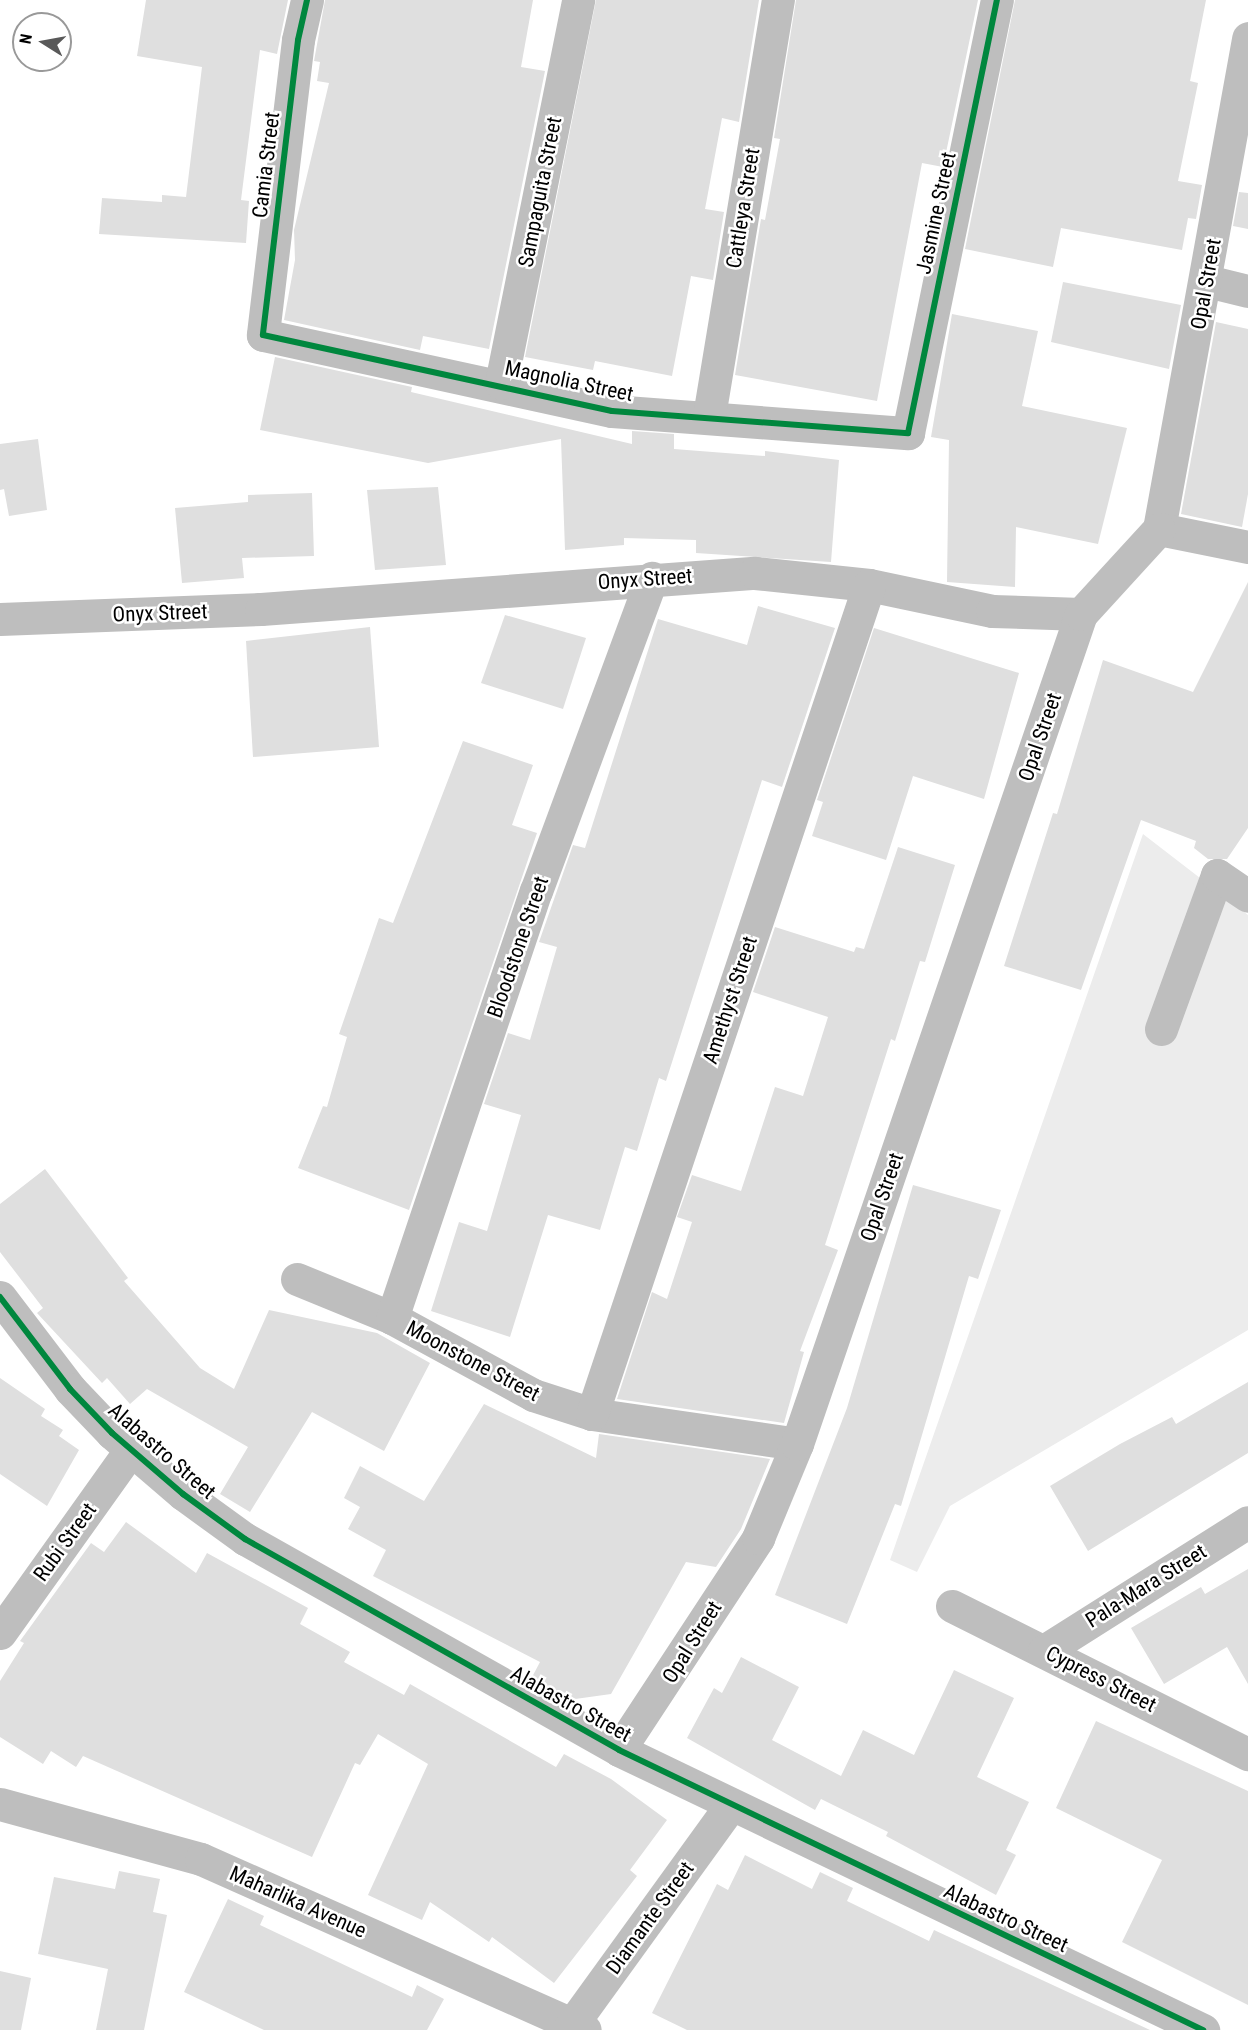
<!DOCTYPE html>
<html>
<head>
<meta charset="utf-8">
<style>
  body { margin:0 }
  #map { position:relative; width:1248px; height:2030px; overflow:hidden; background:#fff; font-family:"Roboto Condensed",sans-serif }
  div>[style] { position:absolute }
  .green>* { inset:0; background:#ececec }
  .building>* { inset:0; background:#dfdfdf }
  .minor>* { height:33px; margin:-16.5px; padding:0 16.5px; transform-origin:16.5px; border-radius:16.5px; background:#bebebe }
  .cycleway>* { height:6px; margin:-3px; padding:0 3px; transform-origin:3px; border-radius:3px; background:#00873e }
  span { translate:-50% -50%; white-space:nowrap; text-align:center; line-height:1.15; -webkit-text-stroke:5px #fff; paint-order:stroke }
  .street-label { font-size:21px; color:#000 }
  .north { position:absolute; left:12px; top:12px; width:60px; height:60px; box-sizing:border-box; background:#fff; border:2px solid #999; border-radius:50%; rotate:281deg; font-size:16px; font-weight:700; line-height:24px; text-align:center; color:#000 }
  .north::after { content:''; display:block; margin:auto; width:21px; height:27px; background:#595959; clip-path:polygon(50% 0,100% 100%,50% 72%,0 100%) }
</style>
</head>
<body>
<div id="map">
  <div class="green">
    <i style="clip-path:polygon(1143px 834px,1248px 915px,1248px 1330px,950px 1506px,917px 1572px,890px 1560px)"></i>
  </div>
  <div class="building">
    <i style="clip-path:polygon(146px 0,288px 0,277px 54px,260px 50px,241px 200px,249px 201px,246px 243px,99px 234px,102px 198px,162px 202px,162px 195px,186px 197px,202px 67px,137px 56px)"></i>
    <i style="clip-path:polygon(325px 0,533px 0,521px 67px,545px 71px,489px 349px,423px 336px,420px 350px,284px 320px,295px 260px,294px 230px,329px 83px,317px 81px,320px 62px,314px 61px)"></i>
    <i style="clip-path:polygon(596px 0,759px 0,739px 122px,722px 118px,705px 209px,724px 212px,713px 280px,691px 276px,672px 376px,595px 361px,593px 370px,525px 357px)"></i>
    <i style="clip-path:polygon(796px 0,978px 0,943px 167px,922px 163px,877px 401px,735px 375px,761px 219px,765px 220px,780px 139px,774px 138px)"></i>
    <i style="clip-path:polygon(1015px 0,1206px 0,1190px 81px,1198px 83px,1178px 181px,1202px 185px,1196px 219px,1188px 218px,1182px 250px,1061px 228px,1053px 267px,965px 249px)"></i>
    <i style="clip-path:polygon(1239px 192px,1248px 193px,1248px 229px,1233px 226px)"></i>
    <i style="clip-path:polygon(1063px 282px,1181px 305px,1169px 369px,1051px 342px)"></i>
    <i style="clip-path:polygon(952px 314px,1038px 331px,1022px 406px,1127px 428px,1098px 544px,1016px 527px,1015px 587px,947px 582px,949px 440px,931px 437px)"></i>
    <i style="clip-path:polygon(1216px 322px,1248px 329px,1248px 494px,1242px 527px,1181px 514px)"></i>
    <i style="clip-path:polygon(275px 357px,412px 387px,411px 392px,632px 444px,632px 431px,674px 434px,674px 449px,765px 456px,765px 451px,839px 460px,831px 562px,696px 553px,696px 540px,624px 538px,624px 545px,565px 550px,561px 439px,428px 463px,260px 430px)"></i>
    <i style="clip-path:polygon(38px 439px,47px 510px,9px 516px,4px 489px,0 490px,0 444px)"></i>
    <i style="clip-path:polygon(438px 487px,446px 565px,375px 570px,367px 490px)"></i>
    <i style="clip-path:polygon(312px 493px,314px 556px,242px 558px,244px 578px,182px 583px,175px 508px,248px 502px,248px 495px)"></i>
    <i style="clip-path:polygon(1248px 582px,1248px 828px,1227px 859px,1208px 859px,1194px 848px,1196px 841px,1141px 820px,1081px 990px,1004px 966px,1053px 813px,1057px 814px,1103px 660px,1193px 692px)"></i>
    <i style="clip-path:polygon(758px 606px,835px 628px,782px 787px,762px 780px,666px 1081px,659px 1078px,637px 1151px,625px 1147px,600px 1230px,548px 1215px,510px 1337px,431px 1311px,459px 1222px,487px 1231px,521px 1115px,484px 1104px,508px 1033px,530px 1040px,557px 947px,539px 942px,573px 845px,585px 848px,658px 619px,747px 645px)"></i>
    <i style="clip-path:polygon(505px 615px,586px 638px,563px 709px,481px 683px)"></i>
    <i style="clip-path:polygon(370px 627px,379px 747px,253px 757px,246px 641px)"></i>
    <i style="clip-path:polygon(874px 628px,1019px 673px,984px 799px,913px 776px,886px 860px,812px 836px,823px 802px,817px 800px)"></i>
    <i style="clip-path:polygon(463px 741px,533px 765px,512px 825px,537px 833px,409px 1210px,298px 1168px,323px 1106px,327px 1107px,347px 1037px,339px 1034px,379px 918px,393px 923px)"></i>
    <i style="clip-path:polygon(898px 847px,955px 865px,925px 962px,920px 961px,895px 1041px,891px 1039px,825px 1245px,838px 1250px,800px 1351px,804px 1352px,784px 1423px,617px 1399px,652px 1292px,667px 1299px,692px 1222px,677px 1217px,692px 1175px,741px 1191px,775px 1087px,803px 1096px,828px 1017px,753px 992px,775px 927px,854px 952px,856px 947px,864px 949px)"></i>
    <i style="clip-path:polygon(45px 1169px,128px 1278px,124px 1281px,200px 1368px,234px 1389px,269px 1310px,377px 1333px,430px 1363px,384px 1451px,312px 1412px,250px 1512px,220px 1494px,248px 1447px,147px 1389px,130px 1404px,107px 1378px,102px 1383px,37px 1313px,43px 1308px,0 1252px,0 1204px)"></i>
    <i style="clip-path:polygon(913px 1185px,1001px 1210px,978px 1279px,969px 1276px,901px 1506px,895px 1504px,847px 1624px,775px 1595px,847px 1408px)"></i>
    <i style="clip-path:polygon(0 1378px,45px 1409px,41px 1416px,63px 1430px,59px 1436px,79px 1450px,47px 1506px,0 1474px)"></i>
    <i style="clip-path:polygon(1248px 1382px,1248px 1453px,1088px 1551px,1050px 1486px,1120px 1444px,1172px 1417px,1176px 1424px)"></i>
    <i style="clip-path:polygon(484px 1404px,596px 1458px,599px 1434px,770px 1459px,741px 1529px,716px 1567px,686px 1562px,611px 1694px,568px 1700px,531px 1679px,540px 1662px,373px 1576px,386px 1550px,348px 1529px,360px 1507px,344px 1498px,360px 1466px,424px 1501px)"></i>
    <i style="clip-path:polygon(126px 1522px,196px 1573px,207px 1553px,308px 1608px,300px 1624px,350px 1652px,344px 1662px,404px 1695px,410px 1684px,556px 1767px,564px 1754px,611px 1779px,667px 1820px,630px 1870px,637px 1876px,554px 1983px,492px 1937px,489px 1942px,430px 1902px,422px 1920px,368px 1895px,428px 1764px,378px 1734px,360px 1765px,355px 1763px,312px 1857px,83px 1756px,76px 1767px,51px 1751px,43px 1764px,0 1737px,0 1681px,24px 1643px,20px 1641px,91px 1543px,104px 1552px)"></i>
    <i style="clip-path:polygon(1248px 1569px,1248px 1684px,1227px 1647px,1164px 1684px,1131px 1628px,1201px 1587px,1205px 1594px)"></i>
    <i style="clip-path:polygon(741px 1657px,799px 1687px,772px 1740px,841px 1776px,863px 1730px,914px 1755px,954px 1670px,1014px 1698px,977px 1777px,1029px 1802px,1006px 1850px,1016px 1855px,996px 1895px,886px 1836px,888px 1832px,821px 1799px,815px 1810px,687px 1738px,714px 1688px,722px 1693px)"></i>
    <i style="clip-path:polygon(1096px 1721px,1248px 1791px,1248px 2005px,1122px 1942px,1162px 1860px,1056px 1808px)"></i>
    <i style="clip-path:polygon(745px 1855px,812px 1889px,820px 1872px,853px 1888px,847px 1901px,929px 1941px,934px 1930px,1150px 2030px,687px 2030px,652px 2013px,717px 1884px,728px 1890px)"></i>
    <i style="clip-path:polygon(119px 1871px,160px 1879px,153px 1912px,167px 1915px,144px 2030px,96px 2030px,108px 1969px,38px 1954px,54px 1877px,115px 1889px)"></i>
    <i style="clip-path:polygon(228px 1899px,264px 1916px,260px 1925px,412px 1997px,417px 1985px,444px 1999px,427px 2030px,264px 2030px,184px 1992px)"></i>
    <i style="clip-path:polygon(0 1971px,31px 1978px,21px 2030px,0 2030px)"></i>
  </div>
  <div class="minor">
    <i style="left:307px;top:0;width:41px;rotate:102.7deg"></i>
    <i style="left:298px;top:40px;width:297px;rotate:96.8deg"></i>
    <i style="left:263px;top:335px;width:357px;rotate:12.3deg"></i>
    <i style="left:612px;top:411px;width:297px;rotate:4.3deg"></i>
    <i style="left:908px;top:433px;width:442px;rotate:-78.4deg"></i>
    <i style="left:1207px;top:281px;width:42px;rotate:13.7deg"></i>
    <i style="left:501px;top:383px;width:391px;rotate:-78.6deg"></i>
    <i style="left:709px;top:416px;width:422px;rotate:-80.6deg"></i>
    <i style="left:1159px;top:529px;width:499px;rotate:-79.7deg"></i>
    <i style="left:1159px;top:529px;width:91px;rotate:11.4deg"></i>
    <i style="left:0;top:619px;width:261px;rotate:-2.2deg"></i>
    <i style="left:261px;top:609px;width:495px;rotate:-4.2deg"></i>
    <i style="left:755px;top:573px;width:115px;rotate:6deg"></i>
    <i style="left:869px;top:585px;width:126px;rotate:11.9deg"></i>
    <i style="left:992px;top:611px;width:89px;rotate:1.9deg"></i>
    <i style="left:1161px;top:1029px;width:164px;rotate:-70deg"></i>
    <i style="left:1217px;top:875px;width:37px;rotate:34deg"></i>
    <i style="left:297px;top:1279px;width:103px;rotate:22.3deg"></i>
    <i style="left:392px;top:1318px;width:161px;rotate:28.6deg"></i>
    <i style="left:533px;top:1395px;width:62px;rotate:17.9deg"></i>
    <i style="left:592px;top:1414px;width:207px;rotate:8.3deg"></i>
    <i style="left:0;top:1297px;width:116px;rotate:52.7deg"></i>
    <i style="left:70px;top:1389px;width:61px;rotate:46.3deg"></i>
    <i style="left:112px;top:1433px;width:94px;rotate:40.7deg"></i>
    <i style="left:183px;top:1494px;width:77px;rotate:36deg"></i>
    <i style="left:245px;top:1539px;width:429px;rotate:29.4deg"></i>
    <i style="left:619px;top:1750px;width:648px;rotate:25.62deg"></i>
    <i style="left:392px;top:1318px;width:451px;rotate:-71.4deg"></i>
    <i style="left:536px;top:891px;width:334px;rotate:-69.7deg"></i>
    <i style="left:592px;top:1414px;width:874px;rotate:-71.52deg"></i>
    <i style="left:952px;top:1606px;width:331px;rotate:26.6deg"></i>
    <i style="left:0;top:1633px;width:224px;rotate:-54.5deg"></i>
    <i style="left:1044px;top:1651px;width:241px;rotate:-32.3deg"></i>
    <i style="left:619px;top:1750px;width:254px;rotate:-56.7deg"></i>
    <i style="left:758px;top:1538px;width:102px;rotate:-67.5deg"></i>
    <i style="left:797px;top:1444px;width:877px;rotate:-71.11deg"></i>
    <i style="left:1081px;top:614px;width:115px;rotate:-47.5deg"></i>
    <i style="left:0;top:1804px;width:208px;rotate:15.3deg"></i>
    <i style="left:201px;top:1859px;width:420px;rotate:24deg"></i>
    <i style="left:568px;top:2030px;width:276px;rotate:-54.1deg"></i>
  </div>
  <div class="cycleway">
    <i style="left:307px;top:0;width:41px;rotate:102.7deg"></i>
    <i style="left:298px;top:40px;width:297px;rotate:96.8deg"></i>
    <i style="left:263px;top:335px;width:357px;rotate:12.3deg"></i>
    <i style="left:612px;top:411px;width:297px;rotate:4.3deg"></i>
    <i style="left:908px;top:433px;width:442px;rotate:-78.4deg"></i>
    <i style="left:0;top:1297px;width:116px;rotate:52.7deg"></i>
    <i style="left:70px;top:1389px;width:61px;rotate:46.3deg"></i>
    <i style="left:112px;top:1433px;width:94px;rotate:40.7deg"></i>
    <i style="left:183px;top:1494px;width:77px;rotate:36deg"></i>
    <i style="left:245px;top:1539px;width:429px;rotate:29.4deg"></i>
    <i style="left:619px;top:1750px;width:648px;rotate:25.62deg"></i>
  </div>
  <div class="street-label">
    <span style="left:266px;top:165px;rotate:-83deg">Camia Street</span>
    <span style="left:540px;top:192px;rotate:-79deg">Sampaguita Street</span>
    <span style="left:743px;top:208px;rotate:-81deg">Cattleya Street</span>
    <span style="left:936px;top:213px;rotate:-78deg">Jasmine Street</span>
    <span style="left:1206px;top:284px;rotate:-80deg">Opal Street</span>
    <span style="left:569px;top:381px;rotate:12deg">Magnolia Street</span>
    <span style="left:645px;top:579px;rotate:-4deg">Onyx Street</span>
    <span style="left:160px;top:613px;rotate:-2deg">Onyx Street</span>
    <span style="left:1040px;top:737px;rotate:-71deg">Opal Street</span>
    <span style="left:518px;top:947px;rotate:-71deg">Bloodstone Street</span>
    <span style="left:730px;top:1000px;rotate:-72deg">Amethyst Street</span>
    <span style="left:882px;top:1197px;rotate:-71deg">Opal Street</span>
    <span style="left:473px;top:1361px;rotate:28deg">Moonstone Street</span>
    <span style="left:162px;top:1451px;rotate:41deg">Alabastro Street</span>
    <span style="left:65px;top:1542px;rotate:-54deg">Rubi Street</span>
    <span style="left:1146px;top:1586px;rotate:-32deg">Pala-Mara Street</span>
    <span style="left:692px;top:1642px;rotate:-58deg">Opal Street</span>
    <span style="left:1101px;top:1679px;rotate:27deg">Cypress Street</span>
    <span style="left:571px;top:1704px;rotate:29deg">Alabastro Street</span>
    <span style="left:298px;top:1902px;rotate:24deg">Maharlika Avenue</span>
    <span style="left:650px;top:1918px;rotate:-54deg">Diamante Street</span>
    <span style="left:1006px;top:1918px;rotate:25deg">Alabastro Street</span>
  </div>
  <div class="north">N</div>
</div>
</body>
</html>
